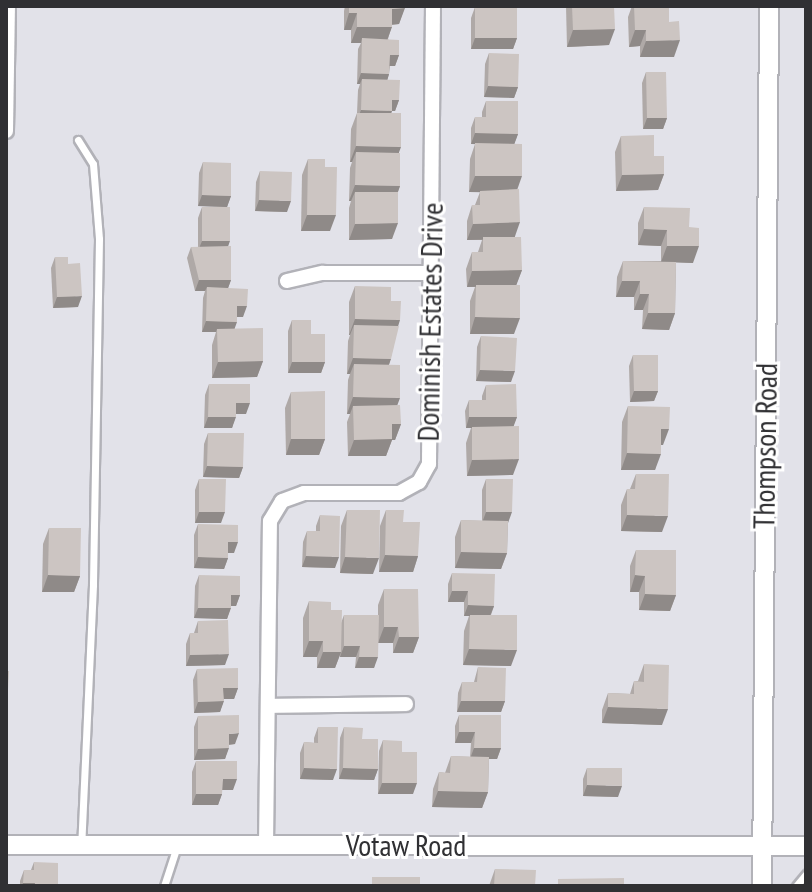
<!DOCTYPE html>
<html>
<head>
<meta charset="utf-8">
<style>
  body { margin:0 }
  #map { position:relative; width:812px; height:892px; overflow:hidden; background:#e2e2e9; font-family:"PT Sans Narrow",sans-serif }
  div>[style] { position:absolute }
  .roads { filter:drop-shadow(2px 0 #b2b2b8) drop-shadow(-2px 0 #b2b2b8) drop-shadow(0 2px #b2b2b8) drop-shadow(0 -2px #b2b2b8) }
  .service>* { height:7px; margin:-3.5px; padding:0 3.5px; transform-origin:3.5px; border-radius:3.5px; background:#fff }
  .minor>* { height:14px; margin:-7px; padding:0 7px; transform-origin:7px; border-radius:7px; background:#fff }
  .tertiary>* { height:18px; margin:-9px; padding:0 9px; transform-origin:9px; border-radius:9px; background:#fff }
  .wall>* { inset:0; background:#afa9a7 }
  .shaded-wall>* { inset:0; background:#8f8a88 }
  .building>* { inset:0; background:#ccc5c2 }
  span { translate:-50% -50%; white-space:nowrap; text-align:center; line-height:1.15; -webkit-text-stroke:6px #fff; paint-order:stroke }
  .street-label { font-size:30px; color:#303033 }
  .frame { position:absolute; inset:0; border:8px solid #303033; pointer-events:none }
</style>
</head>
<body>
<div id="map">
  <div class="roads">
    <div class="service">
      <i style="left:78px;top:140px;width:28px;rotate:58deg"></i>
      <i style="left:93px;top:164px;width:75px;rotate:85.4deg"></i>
      <i style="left:99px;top:239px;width:346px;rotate:91deg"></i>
      <i style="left:93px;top:585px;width:260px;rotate:92.6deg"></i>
      <i style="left:164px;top:886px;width:42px;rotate:-72deg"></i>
      <i style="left:796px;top:886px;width:16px;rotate:-50deg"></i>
    </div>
    <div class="minor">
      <i style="left:6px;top:131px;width:125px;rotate:-89.1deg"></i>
      <i style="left:287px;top:281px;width:37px;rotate:-13deg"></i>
      <i style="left:323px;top:273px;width:107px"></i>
      <i style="left:268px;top:706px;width:138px;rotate:-0.8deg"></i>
      <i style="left:266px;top:845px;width:324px;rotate:-89.3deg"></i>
      <i style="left:270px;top:521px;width:23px;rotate:-59deg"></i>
      <i style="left:282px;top:501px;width:23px;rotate:-20deg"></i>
      <i style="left:304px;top:493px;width:95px"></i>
      <i style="left:399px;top:493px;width:23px;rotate:-29deg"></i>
      <i style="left:419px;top:482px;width:21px;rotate:-61deg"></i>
      <i style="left:429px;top:464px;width:458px;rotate:-89.5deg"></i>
    </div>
    <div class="tertiary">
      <i style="left:6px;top:845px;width:800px;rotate:0.07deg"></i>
      <i style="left:762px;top:886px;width:880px;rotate:-89.54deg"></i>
    </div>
  </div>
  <div class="wall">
    <i style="clip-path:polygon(345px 6px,405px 6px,399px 24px,392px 25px,388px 39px,399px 55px,395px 66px,390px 66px,389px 74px,387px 80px,399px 100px,395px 111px,392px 111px,391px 113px,399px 153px,400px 186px,398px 192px,392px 239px,349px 240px,349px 208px,351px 201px,349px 201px,350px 168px,352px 162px,350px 162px,351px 129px,357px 113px,358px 90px,360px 84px,357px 84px,358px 49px,361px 43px,351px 43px,351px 30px,344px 30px,344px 11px)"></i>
    <i style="clip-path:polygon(566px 6px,614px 6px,609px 45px,567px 47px)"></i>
    <i style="clip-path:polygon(632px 6px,669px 6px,669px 22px,674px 57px,640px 57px,640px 46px,629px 47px,628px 17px)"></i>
    <i style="clip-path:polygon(475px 7px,517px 38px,513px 49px,471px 49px,471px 18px)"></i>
    <i style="clip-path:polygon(489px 53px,518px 87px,514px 98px,484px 97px,485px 64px)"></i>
    <i style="clip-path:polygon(646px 72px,667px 118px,663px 129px,643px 129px,642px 83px)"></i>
    <i style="clip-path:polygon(486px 101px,518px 134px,514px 144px,517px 189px,515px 237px,522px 270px,516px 285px,514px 334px,470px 334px,470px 301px,475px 287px,467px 287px,466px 269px,472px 252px,478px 252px,482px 240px,467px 240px,467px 221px,472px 205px,475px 205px,480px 192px,469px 192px,470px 159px,475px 144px,471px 144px,471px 128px,475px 117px,482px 117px,482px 112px)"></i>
    <i style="clip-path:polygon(621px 136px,654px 156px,664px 174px,658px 190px,616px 191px,615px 152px)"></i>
    <i style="clip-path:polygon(308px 159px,330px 231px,301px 231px,302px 175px)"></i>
    <i style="clip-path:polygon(203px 162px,231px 196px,227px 207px,198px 206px,199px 173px)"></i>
    <i style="clip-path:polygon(260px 171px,287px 212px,255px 211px,256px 182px)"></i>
    <i style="clip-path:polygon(202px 207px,228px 246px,231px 280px,228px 288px,243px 317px,237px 317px,234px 328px,263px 361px,257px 377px,212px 378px,212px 345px,216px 332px,202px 332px,203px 298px,205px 291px,195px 291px,187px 258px,191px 247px,198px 247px,198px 218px)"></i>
    <i style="clip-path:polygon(644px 207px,689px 227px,693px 263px,676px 262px,675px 313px,669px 330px,642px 329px,643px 310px,634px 310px,634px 297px,616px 297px,617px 277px,623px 261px,661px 261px,661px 246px,638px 245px,638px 223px)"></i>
    <i style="clip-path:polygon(55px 257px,68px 264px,78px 307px,53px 308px,51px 268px)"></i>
    <i style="clip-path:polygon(355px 286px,391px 301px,398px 326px,389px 365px,401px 424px,395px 440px,392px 440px,386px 456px,348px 456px,347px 422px,350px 414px,347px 414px,348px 380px,350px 374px,347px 374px,348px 341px,350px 335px,349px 335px,349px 302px)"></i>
    <i style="clip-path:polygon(292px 320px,311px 334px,325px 362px,321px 373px,288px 373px,288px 331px)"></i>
    <i style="clip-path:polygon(481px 336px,511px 382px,476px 381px,477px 347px)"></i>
    <i style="clip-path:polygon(633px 355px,658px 391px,654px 401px,630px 402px,629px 366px)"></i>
    <i style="clip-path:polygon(209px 384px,246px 414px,236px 414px,232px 428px,204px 428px,205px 395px)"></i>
    <i style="clip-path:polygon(486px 385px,517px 417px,513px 426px,513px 475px,467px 476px,466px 443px,471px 428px,466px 428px,465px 411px,469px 400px,482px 400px,482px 396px)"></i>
    <i style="clip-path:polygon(291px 392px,325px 439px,319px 455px,286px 455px,285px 408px)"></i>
    <i style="clip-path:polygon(628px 406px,663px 445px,661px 445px,655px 470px,621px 470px,622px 422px)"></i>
    <i style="clip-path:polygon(208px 433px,243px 467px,239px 478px,203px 477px,204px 444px)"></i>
    <i style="clip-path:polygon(636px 474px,662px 532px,621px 531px,621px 505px,627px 489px,630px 489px)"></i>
    <i style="clip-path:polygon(199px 479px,221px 523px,195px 523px,195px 490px)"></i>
    <i style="clip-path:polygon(486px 479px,508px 523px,507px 553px,501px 569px,455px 568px,455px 537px,461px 520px,482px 521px,482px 490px)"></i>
    <i style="clip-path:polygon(347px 510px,373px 574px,340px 573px,341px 526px)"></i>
    <i style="clip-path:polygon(386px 510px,418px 556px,413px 572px,379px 572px,380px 526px)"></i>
    <i style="clip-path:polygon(320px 515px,335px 568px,302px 567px,303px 542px,307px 531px,316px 531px,316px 526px)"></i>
    <i style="clip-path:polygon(198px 524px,234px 553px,228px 553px,228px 558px,224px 569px,194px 568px,194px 535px)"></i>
    <i style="clip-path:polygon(49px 528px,80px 576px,74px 592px,42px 592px,43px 544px)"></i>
    <i style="clip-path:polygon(636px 550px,676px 595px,670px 611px,639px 610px,639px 592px,630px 592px,630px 566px)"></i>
    <i style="clip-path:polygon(452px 573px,494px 606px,491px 615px,511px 666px,463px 665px,464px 631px,469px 616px,464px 616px,464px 602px,448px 602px,448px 584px)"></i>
    <i style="clip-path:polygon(199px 575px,240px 595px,236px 606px,231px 606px,227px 619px,194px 618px,195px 586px)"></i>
    <i style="clip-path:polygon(384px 589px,419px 637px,413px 653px,393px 653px,393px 643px,378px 643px,374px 668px,355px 668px,356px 657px,340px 657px,340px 655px,335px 668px,317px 668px,317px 657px,303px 657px,303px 618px,309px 601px,331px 610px,341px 623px,344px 615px,378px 615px,378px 605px)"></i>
    <i style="clip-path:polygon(198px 621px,225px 665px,186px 666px,186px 644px,190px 633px,194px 633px)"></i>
    <i style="clip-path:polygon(644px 664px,662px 725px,602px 723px,602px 710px,608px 693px,630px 694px,634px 681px,638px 681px)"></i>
    <i style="clip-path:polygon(478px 667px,505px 701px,501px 712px,457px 712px,458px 693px,462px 682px,474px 682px)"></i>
    <i style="clip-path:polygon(197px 669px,238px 688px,234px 699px,224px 699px,220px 712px,194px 713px,193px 680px)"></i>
    <i style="clip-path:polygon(459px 715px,501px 748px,497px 759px,489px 759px,488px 792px,482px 808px,432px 807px,433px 789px,439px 772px,445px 773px,451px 756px,470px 757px,471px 743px,455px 743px,455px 726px)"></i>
    <i style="clip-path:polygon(198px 716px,235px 744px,229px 745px,225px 759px,194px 760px,194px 727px)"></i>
    <i style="clip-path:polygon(318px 727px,333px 780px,300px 779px,300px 753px,304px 742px,314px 743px,314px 738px)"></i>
    <i style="clip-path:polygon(344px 727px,362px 739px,378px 769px,374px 780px,339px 779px,340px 738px)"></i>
    <i style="clip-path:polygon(383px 740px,402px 752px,413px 794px,378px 794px,379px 751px)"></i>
    <i style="clip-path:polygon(196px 761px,233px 790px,222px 790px,222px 794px,218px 805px,192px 805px,192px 772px)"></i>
    <i style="clip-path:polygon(587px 768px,618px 797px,583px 796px,583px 779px)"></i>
    <i style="clip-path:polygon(34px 862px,58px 886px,20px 886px,20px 881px,24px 870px,31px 870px)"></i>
    <i style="clip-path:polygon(495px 869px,535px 886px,489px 886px)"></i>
  </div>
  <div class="shaded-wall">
    <i style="clip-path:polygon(405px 8px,399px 24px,386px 25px,392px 9px)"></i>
    <i style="clip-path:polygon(349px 13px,357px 13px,351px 30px,344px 30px)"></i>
    <i style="clip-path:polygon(357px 27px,392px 27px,386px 43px,362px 38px,361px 43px,351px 43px)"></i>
    <i style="clip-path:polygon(615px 29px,609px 45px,567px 47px,573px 30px)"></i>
    <i style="clip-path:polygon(635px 30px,646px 30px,640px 46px,629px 47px)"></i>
    <i style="clip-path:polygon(475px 38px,517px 38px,513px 49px,471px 49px)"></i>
    <i style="clip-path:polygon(680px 40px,674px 57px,640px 57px,646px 41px)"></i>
    <i style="clip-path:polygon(390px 55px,399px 55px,395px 66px,386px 66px)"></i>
    <i style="clip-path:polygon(361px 73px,389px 74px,386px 85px,362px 79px,360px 84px,357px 84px)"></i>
    <i style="clip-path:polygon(488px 86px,518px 87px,514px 98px,484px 97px)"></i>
    <i style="clip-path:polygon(392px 100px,399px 100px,395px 111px,388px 111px)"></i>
    <i style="clip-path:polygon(361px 110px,392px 111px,388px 122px,357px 121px)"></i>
    <i style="clip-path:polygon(647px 118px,667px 118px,663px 129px,643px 129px)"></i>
    <i style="clip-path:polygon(475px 133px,518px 134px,514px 145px,471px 144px)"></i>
    <i style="clip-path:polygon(356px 146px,401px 147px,395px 163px,356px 152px,352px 162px,350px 162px)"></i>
    <i style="clip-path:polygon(664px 174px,658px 190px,616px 191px,622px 175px)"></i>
    <i style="clip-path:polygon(475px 176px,522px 176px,516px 193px,469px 192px)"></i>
    <i style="clip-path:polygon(355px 185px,400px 186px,394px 202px,355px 192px,351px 201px,349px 201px)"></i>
    <i style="clip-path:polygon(202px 195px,231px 196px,227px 207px,198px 206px)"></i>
    <i style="clip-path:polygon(259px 200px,291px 201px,287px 212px,255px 211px)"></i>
    <i style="clip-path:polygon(307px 215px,336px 215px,330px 231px,301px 231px)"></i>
    <i style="clip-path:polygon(520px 222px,514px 239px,467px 240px,473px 224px)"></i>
    <i style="clip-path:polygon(398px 223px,392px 239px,349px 240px,355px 224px)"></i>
    <i style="clip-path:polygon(644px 229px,667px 230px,661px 246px,638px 245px)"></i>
    <i style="clip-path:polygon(202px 241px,230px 241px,226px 252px,198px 251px)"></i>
    <i style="clip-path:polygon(667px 246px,699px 246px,693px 263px,661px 262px)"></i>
    <i style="clip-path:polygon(522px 270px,516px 286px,467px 287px,472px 271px)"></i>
    <i style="clip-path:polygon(199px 280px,231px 280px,227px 291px,207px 287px,205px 291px,195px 291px)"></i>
    <i style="clip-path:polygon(622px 281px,640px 281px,634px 297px,616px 297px)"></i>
    <i style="clip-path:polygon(640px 294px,649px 294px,643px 310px,634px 310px)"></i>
    <i style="clip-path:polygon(82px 296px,78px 307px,53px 308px,57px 297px)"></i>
    <i style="clip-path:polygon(237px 306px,247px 306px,243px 317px,233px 317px)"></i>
    <i style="clip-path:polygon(648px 313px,675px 313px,669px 330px,642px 329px)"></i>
    <i style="clip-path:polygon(475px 317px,520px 318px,514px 334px,470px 334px)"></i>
    <i style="clip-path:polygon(355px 319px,400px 320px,395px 336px,354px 325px,350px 335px,349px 335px)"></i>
    <i style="clip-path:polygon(206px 321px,237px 322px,233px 333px,217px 329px,216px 332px,202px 332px)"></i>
    <i style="clip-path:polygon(353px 358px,391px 359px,385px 375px,354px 364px,350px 374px,347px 374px)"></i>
    <i style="clip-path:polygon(263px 361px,257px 377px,212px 378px,218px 362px)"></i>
    <i style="clip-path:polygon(292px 362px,325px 362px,321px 373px,288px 373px)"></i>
    <i style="clip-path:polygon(480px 370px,515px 371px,511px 382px,476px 381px)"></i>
    <i style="clip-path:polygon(634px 391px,658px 391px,654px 401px,630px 402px)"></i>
    <i style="clip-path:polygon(353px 397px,400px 398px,394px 414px,353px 406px,350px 414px,347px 414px)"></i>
    <i style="clip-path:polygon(236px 403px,250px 403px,246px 414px,232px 414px)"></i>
    <i style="clip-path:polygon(208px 417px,236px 417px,232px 428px,204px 428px)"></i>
    <i style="clip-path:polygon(469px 417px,517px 417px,513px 428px,466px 428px)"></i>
    <i style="clip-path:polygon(392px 424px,401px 424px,395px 440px,392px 440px,386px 456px,348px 456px,354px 440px)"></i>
    <i style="clip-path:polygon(661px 429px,669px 429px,663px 445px,656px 445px)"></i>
    <i style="clip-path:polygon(291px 439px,325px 439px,319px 455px,286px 455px)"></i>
    <i style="clip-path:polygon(627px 453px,661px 454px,655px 470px,621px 470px)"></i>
    <i style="clip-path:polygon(519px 459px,513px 475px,467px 476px,472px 460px)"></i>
    <i style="clip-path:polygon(207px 466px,243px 467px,239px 478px,203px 477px)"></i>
    <i style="clip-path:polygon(199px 512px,225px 512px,221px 523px,195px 523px)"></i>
    <i style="clip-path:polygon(486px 512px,512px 512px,508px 523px,482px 523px)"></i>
    <i style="clip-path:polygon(627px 515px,668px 516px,662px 532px,621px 531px)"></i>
    <i style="clip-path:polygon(228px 542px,238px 542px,234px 553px,224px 553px)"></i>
    <i style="clip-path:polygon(461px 552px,507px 553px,501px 569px,455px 568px)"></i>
    <i style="clip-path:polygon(385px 555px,418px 556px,413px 572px,379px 572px)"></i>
    <i style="clip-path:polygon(306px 556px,339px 557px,335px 568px,302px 567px)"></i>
    <i style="clip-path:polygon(198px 557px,228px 558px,224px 569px,194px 568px)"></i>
    <i style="clip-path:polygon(345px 557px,379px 558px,373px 574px,340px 573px)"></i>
    <i style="clip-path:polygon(48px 575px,80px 576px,74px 592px,42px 592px)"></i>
    <i style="clip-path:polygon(635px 575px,645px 576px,639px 592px,630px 592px)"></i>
    <i style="clip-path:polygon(452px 591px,468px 591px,464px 602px,448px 602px)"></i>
    <i style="clip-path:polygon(645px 594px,676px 595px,670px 611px,639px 610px)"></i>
    <i style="clip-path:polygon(231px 595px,240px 595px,236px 606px,227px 606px)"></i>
    <i style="clip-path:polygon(468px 605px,494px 606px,490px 616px,464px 616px)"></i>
    <i style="clip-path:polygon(198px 608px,231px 608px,227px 619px,194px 618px)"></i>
    <i style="clip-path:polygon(384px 627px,398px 627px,393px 643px,378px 643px)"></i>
    <i style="clip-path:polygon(399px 637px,419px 637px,413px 653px,393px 653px)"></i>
    <i style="clip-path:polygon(309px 641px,323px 641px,317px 657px,303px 657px)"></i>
    <i style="clip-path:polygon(344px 646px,360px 646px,356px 657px,340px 657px)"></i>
    <i style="clip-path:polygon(469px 649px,517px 650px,511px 666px,463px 665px)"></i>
    <i style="clip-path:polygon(323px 652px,341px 652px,335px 668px,317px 668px)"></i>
    <i style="clip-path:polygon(229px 654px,225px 665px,186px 666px,190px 655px)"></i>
    <i style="clip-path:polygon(359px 657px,378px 657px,374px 668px,355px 668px)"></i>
    <i style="clip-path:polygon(223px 688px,238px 688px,234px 699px,219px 699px)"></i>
    <i style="clip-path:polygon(224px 701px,220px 712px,194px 713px,198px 702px)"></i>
    <i style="clip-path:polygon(461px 701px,505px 701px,501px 712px,457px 712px)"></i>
    <i style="clip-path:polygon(608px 707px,668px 709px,662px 725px,602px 723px)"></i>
    <i style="clip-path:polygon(459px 732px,475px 732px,471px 743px,455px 743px)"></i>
    <i style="clip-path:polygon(239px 733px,235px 744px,225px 745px,229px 734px)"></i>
    <i style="clip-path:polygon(229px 748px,225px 759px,194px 760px,198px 749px)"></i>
    <i style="clip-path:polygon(474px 748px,501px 748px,497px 759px,470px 759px)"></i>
    <i style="clip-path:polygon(304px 768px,337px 769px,333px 780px,300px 779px)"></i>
    <i style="clip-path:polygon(343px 768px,378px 769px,374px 780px,339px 779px)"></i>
    <i style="clip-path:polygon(223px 779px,237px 779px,233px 790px,219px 790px)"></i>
    <i style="clip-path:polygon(382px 783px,417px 783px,413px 794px,378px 794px)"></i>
    <i style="clip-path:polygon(587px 785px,622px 786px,618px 797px,583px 796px)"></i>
    <i style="clip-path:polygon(438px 791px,488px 792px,482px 808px,432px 807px)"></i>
    <i style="clip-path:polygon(196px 794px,222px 794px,218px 805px,192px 805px)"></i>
    <i style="clip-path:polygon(23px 883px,35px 883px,34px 886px,22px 886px)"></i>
  </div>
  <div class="building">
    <i style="clip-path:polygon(349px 6px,405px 6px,405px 8px,392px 9px,392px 27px,357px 27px,357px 13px,349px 13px)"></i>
    <i style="clip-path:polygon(572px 6px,614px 6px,615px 29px,573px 30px)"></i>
    <i style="clip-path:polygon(634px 6px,669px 6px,669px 22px,679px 21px,680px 40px,646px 41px,646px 30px,635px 30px)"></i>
    <i style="clip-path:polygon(475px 7px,517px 8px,517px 38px,475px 38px)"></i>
    <i style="clip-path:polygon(362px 38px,399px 40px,399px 55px,390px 55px,389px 74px,361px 73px)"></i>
    <i style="clip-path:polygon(489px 53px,519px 54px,518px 87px,488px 86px)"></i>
    <i style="clip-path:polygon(646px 72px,666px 72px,667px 118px,647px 118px)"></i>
    <i style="clip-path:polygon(362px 79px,400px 80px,399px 100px,392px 100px,392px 111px,361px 110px)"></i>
    <i style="clip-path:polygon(486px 101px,518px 101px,518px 134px,475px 133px,475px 117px,486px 117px)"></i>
    <i style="clip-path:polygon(357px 113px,401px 113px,401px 147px,356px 146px)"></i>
    <i style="clip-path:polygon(654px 135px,654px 156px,664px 156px,664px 174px,622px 175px,621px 136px)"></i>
    <i style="clip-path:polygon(475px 143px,522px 144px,522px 176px,475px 176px)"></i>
    <i style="clip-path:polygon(356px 152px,400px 153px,400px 186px,355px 185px)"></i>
    <i style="clip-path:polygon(308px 159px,325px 159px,325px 167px,337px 167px,336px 215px,307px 215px)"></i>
    <i style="clip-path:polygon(203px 162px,231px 163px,231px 196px,202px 195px)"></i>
    <i style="clip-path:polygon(260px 171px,292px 172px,291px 201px,259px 200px)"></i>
    <i style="clip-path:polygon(519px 189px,520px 222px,473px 224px,472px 205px,480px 205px,480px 191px)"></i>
    <i style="clip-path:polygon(355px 192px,398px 192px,398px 223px,355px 224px)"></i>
    <i style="clip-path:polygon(202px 207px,230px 207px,230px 241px,202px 241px)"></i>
    <i style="clip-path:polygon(644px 207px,690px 208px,689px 227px,699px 228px,699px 246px,667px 246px,667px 230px,644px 229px)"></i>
    <i style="clip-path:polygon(483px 237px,521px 237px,522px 270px,472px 271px,472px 252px,483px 252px)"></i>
    <i style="clip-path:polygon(231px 246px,231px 280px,199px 280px,191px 247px)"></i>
    <i style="clip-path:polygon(55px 257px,68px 257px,68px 264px,80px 263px,82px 296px,57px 297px)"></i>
    <i style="clip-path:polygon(623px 261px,676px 262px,675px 313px,648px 313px,649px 294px,640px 294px,640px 281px,622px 281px)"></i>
    <i style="clip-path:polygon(476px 285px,520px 285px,520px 318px,475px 317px)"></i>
    <i style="clip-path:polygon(355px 286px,391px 287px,391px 301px,401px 301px,400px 320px,355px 319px)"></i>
    <i style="clip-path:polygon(207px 287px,248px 289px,247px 306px,237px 306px,237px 322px,206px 321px)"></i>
    <i style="clip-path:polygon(292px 320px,311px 320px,311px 334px,325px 334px,325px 362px,292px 362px)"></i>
    <i style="clip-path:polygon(354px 325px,399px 326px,391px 359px,353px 358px)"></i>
    <i style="clip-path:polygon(263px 328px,263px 361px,218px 362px,217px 329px)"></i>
    <i style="clip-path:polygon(481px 336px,517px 338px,515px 371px,480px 370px)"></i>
    <i style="clip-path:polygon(633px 355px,658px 355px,658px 391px,634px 391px)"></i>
    <i style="clip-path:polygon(354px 364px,400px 365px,400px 398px,353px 397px)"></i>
    <i style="clip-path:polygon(209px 384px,250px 384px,250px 403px,236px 403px,236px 417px,208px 417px)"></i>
    <i style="clip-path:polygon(516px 384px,517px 417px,469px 417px,469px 400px,486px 400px,486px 385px)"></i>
    <i style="clip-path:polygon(325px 391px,325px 439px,291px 439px,291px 392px)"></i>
    <i style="clip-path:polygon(400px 405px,401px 424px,392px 424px,392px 439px,354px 440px,353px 406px)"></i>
    <i style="clip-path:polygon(628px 406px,670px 407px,669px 429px,661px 429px,661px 454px,627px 453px)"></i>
    <i style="clip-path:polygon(519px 426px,519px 459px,472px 460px,472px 427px)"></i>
    <i style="clip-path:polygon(208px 433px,244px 433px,243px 467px,207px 466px)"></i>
    <i style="clip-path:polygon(636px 474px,669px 474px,668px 516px,627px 515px,627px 489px,635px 489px)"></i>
    <i style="clip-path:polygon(199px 479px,226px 479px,225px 512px,199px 512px)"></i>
    <i style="clip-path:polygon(486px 479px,513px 479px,512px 512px,486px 512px)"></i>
    <i style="clip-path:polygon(347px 510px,380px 510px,379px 558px,345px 557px)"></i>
    <i style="clip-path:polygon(386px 510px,404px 510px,403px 522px,420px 522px,418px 556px,385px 555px)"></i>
    <i style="clip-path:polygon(320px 515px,340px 516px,339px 557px,306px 556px,307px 531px,320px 531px)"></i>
    <i style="clip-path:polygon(461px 520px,508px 521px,507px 553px,461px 552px)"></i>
    <i style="clip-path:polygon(198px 524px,238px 525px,238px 542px,228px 542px,228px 558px,198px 557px)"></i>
    <i style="clip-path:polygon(49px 528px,81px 528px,80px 576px,48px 575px)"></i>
    <i style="clip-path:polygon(636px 550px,676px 550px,676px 595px,645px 594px,645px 576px,635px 575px)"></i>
    <i style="clip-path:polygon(452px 573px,495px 574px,494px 606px,468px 605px,468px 591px,452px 591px)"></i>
    <i style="clip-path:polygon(199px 575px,240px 576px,240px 595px,231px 595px,231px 608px,198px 608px)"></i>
    <i style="clip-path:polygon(384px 589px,418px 589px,419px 637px,399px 637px,398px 627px,384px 627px)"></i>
    <i style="clip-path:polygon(309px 601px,331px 602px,331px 610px,342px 610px,341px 652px,323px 652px,323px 641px,309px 641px)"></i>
    <i style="clip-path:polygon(344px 615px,379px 615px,378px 657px,359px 657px,360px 646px,344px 646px)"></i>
    <i style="clip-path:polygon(470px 615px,517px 615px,517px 650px,469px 649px)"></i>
    <i style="clip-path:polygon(228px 620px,229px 654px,190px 655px,190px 633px,198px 633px,198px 621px)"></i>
    <i style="clip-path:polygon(644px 664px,669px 665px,668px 709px,608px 707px,608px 693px,634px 694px,634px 681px,644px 682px)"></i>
    <i style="clip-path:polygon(478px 667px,506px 668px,505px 701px,461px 701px,462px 682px,477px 682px)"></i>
    <i style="clip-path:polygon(238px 668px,238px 688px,223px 688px,224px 701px,198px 702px,197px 669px)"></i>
    <i style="clip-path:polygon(6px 671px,9px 671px,7px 707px,6px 706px)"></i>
    <i style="clip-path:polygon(239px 715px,239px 733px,229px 734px,229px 748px,198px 749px,198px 716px)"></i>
    <i style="clip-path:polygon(459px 715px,501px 715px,501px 748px,474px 748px,475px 732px,459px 732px)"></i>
    <i style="clip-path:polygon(318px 727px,338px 727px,337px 769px,304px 768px,304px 742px,318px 743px)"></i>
    <i style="clip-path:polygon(344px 727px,363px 728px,362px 739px,378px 739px,378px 769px,343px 768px)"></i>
    <i style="clip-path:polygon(383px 740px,402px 741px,402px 752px,417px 752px,417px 783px,382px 783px)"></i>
    <i style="clip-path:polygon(451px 756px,489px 757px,488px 792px,438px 791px,439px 772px,450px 773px)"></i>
    <i style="clip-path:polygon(196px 761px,237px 761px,237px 779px,223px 779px,222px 794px,196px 794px)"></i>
    <i style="clip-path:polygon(587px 768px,622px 768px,622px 786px,587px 785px)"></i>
    <i style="clip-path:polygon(34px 862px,58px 863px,58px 886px,35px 886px,35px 883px,23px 883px,24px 870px,34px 870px)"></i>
    <i style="clip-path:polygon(495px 869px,536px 870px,535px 886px,494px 886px)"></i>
    <i style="clip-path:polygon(372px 877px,420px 877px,420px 886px,372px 886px)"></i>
    <i style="clip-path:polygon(624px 878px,624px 886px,558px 886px,558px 879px)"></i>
  </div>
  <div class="street-label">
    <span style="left:430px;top:322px;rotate:-89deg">Dominish Estates Drive</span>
    <span style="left:765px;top:446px;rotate:-89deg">Thompson Road</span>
    <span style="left:406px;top:845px">Votaw Road</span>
  </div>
  <div class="frame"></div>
</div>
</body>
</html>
